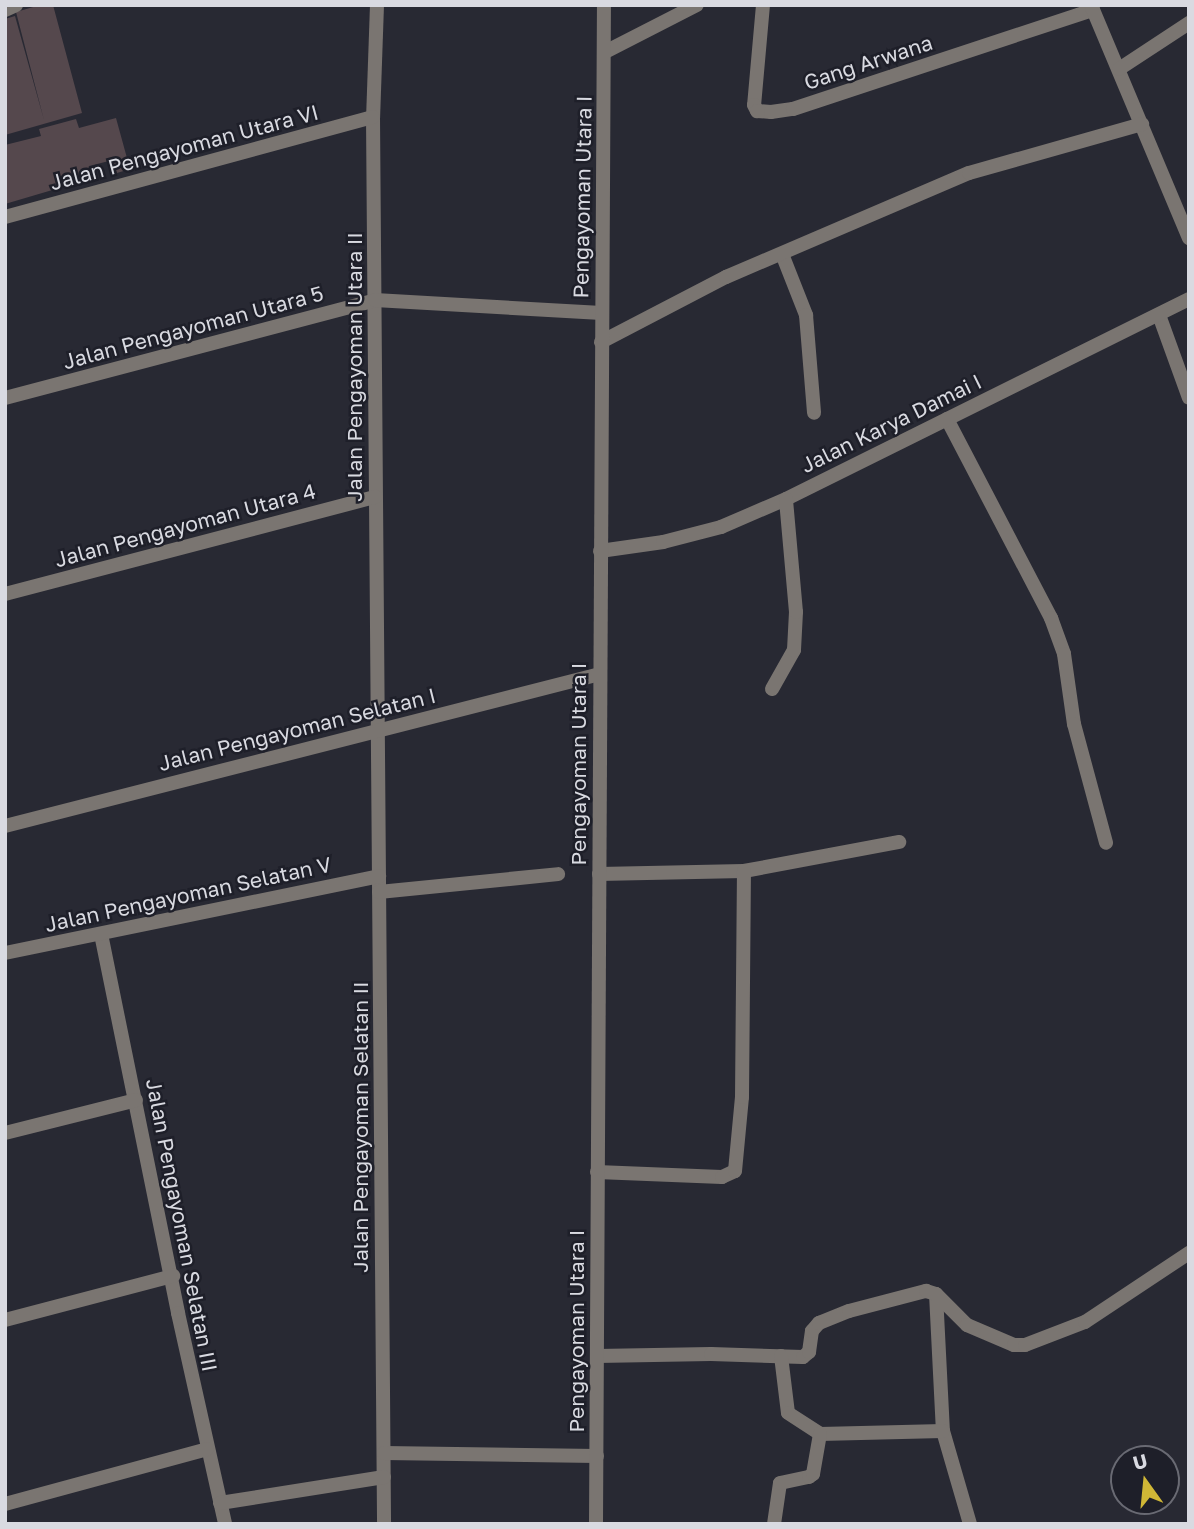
<!DOCTYPE html>
<html>
<head>
<meta charset="utf-8">
<style>
  body { margin:0 }
  #map { position:relative; width:1194px; height:1529px; overflow:hidden; background:#282933; font-family:"Golos Text",sans-serif }
  div>[style] { position:absolute }
  .building>* { inset:0; background:#55484d }
  .minor>* { height:14px; margin:-7px; padding:0 7px; transform-origin:7px; border-radius:7px; background:#7a7571 }
  span { translate:-50% -50%; white-space:nowrap; text-align:center; line-height:1.15; -webkit-text-stroke:5px #1e1f29; paint-order:stroke }
  .street-label { font-size:21px; color:#d9dae1 }
  .frame { position:absolute; inset:0; border:7px solid #d9dae1; pointer-events:none }
  .north { position:absolute; left:1110px; top:1445px; width:70px; height:70px; box-sizing:border-box; background:#1e1f29; border:2px solid #696a73; border-radius:50%; rotate:345deg; font-size:19px; font-weight:700; line-height:28px; text-align:center; color:#d9dae1 }
  .north::after { content:''; display:block; margin:auto; width:24px; height:32px; background:#d0b736; clip-path:polygon(50% 0,100% 100%,50% 72%,0 100%) }
</style>
</head>
<body>
<div id="map">
  <div class="building">
    <i style="clip-path:polygon(40px 5px,53px 5px,82px 113px,5px 135px,5px 19px,15px 16px,44px 120px,16px 12px)"></i>
    <i style="clip-path:polygon(116px 118px,130px 169px,117px 173px,113px 160px,89px 166px,93px 178px,5px 204px,5px 145px,41px 136px,39px 129px,76px 119px,79px 128px)"></i>
  </div>
  <div class="minor">
    <i style="left:377px;top:5px;width:112px;rotate:92deg"></i>
    <i style="left:373px;top:117px;width:1407px;rotate:89.55deg"></i>
    <i style="left:763px;top:5px;width:100px;rotate:95.1deg"></i>
    <i style="left:754px;top:105px;width:7px;rotate:63deg"></i>
    <i style="left:757px;top:111px;width:14px;rotate:4deg"></i>
    <i style="left:771px;top:112px;width:22px;rotate:-8deg"></i>
    <i style="left:793px;top:109px;width:316px;rotate:-18.3deg"></i>
    <i style="left:1091px;top:5px;width:253px;rotate:67.2deg"></i>
    <i style="left:5px;top:10px;width:12px;rotate:-24deg"></i>
    <i style="left:605px;top:52px;width:103px;rotate:-27.1deg"></i>
    <i style="left:1119px;top:69px;width:84px;rotate:-33.3deg"></i>
    <i style="left:5px;top:217px;width:381px;rotate:-15.2deg"></i>
    <i style="left:782px;top:254px;width:66px;rotate:68.5deg"></i>
    <i style="left:806px;top:315px;width:98px;rotate:85.3deg"></i>
    <i style="left:1159px;top:315px;width:88px;rotate:70.1deg"></i>
    <i style="left:601px;top:342px;width:141px;rotate:-27.5deg"></i>
    <i style="left:726px;top:277px;width:264px;rotate:-23.2deg"></i>
    <i style="left:969px;top:173px;width:180px;rotate:-15.8deg"></i>
    <i style="left:5px;top:398px;width:383px;rotate:-14.8deg"></i>
    <i style="left:375px;top:300px;width:227px;rotate:3.3deg"></i>
    <i style="left:947px;top:419px;width:225px;rotate:62.4deg"></i>
    <i style="left:1051px;top:618px;width:38px;rotate:70deg"></i>
    <i style="left:1064px;top:654px;width:71px;rotate:81.9deg"></i>
    <i style="left:1074px;top:724px;width:123px;rotate:74.9deg"></i>
    <i style="left:600px;top:551px;width:64px;rotate:-8.1deg"></i>
    <i style="left:663px;top:542px;width:60px;rotate:-14.5deg"></i>
    <i style="left:721px;top:527px;width:71px;rotate:-23.3deg"></i>
    <i style="left:786px;top:499px;width:450px;rotate:-26.4deg"></i>
    <i style="left:5px;top:594px;width:383px;rotate:-14.7deg"></i>
    <i style="left:772px;top:689px;width:45px;rotate:-60.6deg"></i>
    <i style="left:794px;top:650px;width:38px;rotate:-87deg"></i>
    <i style="left:796px;top:612px;width:113px;rotate:-95.1deg"></i>
    <i style="left:5px;top:826px;width:614px;rotate:-14.33deg"></i>
    <i style="left:599px;top:874px;width:145px;rotate:-1.2deg"></i>
    <i style="left:744px;top:871px;width:158px;rotate:-10.6deg"></i>
    <i style="left:379px;top:892px;width:180px;rotate:-5.7deg"></i>
    <i style="left:101px;top:934px;width:387px;rotate:78.5deg"></i>
    <i style="left:178px;top:1313px;width:216px;rotate:77.4deg"></i>
    <i style="left:5px;top:953px;width:382px;rotate:-11.6deg"></i>
    <i style="left:5px;top:1133px;width:135px;rotate:-14.1deg"></i>
    <i style="left:597px;top:1172px;width:125px;rotate:2.3deg"></i>
    <i style="left:722px;top:1177px;width:14px;rotate:-25deg"></i>
    <i style="left:735px;top:1171px;width:74px;rotate:-84.6deg"></i>
    <i style="left:742px;top:1097px;width:226px;rotate:-89.5deg"></i>
    <i style="left:936px;top:1294px;width:137px;rotate:87.1deg"></i>
    <i style="left:943px;top:1431px;width:97px;rotate:73.8deg"></i>
    <i style="left:5px;top:1320px;width:174px;rotate:-14.7deg"></i>
    <i style="left:597px;top:1356px;width:114px;rotate:-1deg"></i>
    <i style="left:711px;top:1354px;width:92px;rotate:1.9deg"></i>
    <i style="left:803px;top:1357px;width:8px;rotate:-40deg"></i>
    <i style="left:809px;top:1352px;width:21px;rotate:-82deg"></i>
    <i style="left:812px;top:1331px;width:11px;rotate:-49deg"></i>
    <i style="left:819px;top:1323px;width:32px;rotate:-22deg"></i>
    <i style="left:849px;top:1311px;width:80px;rotate:-14.6deg"></i>
    <i style="left:926px;top:1291px;width:10px;rotate:17deg"></i>
    <i style="left:936px;top:1294px;width:44px;rotate:45deg"></i>
    <i style="left:967px;top:1325px;width:51px;rotate:23.1deg"></i>
    <i style="left:1014px;top:1345px;width:11px"></i>
    <i style="left:1025px;top:1345px;width:64px;rotate:-21deg"></i>
    <i style="left:1085px;top:1322px;width:125px;rotate:-33.6deg"></i>
    <i style="left:781px;top:1356px;width:57px;rotate:83deg"></i>
    <i style="left:788px;top:1413px;width:38px;rotate:33deg"></i>
    <i style="left:820px;top:1434px;width:123px;rotate:-1.4deg"></i>
    <i style="left:384px;top:1453px;width:213px;rotate:0.8deg"></i>
    <i style="left:220px;top:1503px;width:166px;rotate:-9deg"></i>
    <i style="left:5px;top:1504px;width:209px;rotate:-15.2deg"></i>
    <i style="left:596px;top:1524px;width:1519px;rotate:-89.7deg"></i>
    <i style="left:774px;top:1524px;width:41px;rotate:-81.7deg"></i>
    <i style="left:780px;top:1483px;width:30px;rotate:-12deg"></i>
    <i style="left:809px;top:1477px;width:5px;rotate:-37deg"></i>
    <i style="left:813px;top:1474px;width:41px;rotate:-80.1deg"></i>
  </div>
  <div class="street-label">
    <span style="left:868px;top:62px;rotate:-18deg">Gang Arwana</span>
    <span style="left:184px;top:147px;rotate:-15deg">Jalan Pengayoman Utara VI</span>
    <span style="left:582px;top:197px;rotate:-89deg">Pengayoman Utara I</span>
    <span style="left:193px;top:327px;rotate:-15deg">Jalan Pengayoman Utara 5</span>
    <span style="left:354px;top:367px;rotate:-90deg">Jalan Pengayoman Utara II</span>
    <span style="left:891px;top:423px;rotate:-26deg">Jalan Karya Damai I</span>
    <span style="left:185px;top:525px;rotate:-15deg">Jalan Pengayoman Utara 4</span>
    <span style="left:297px;top:729px;rotate:-14deg">Jalan Pengayoman Selatan I</span>
    <span style="left:578px;top:764px;rotate:-90deg">Pengayoman Utara I</span>
    <span style="left:188px;top:894px;rotate:-12deg">Jalan Pengayoman Selatan V</span>
    <span style="left:360px;top:1127px;rotate:-90deg">Jalan Pengayoman Selatan II</span>
    <span style="left:182px;top:1225px;rotate:79deg">Jalan Pengayoman Selatan III</span>
    <span style="left:576px;top:1331px;rotate:-90deg">Pengayoman Utara I</span>
  </div>
  <div class="frame"></div>
  <div class="north">U</div>
</div>
</body>
</html>
